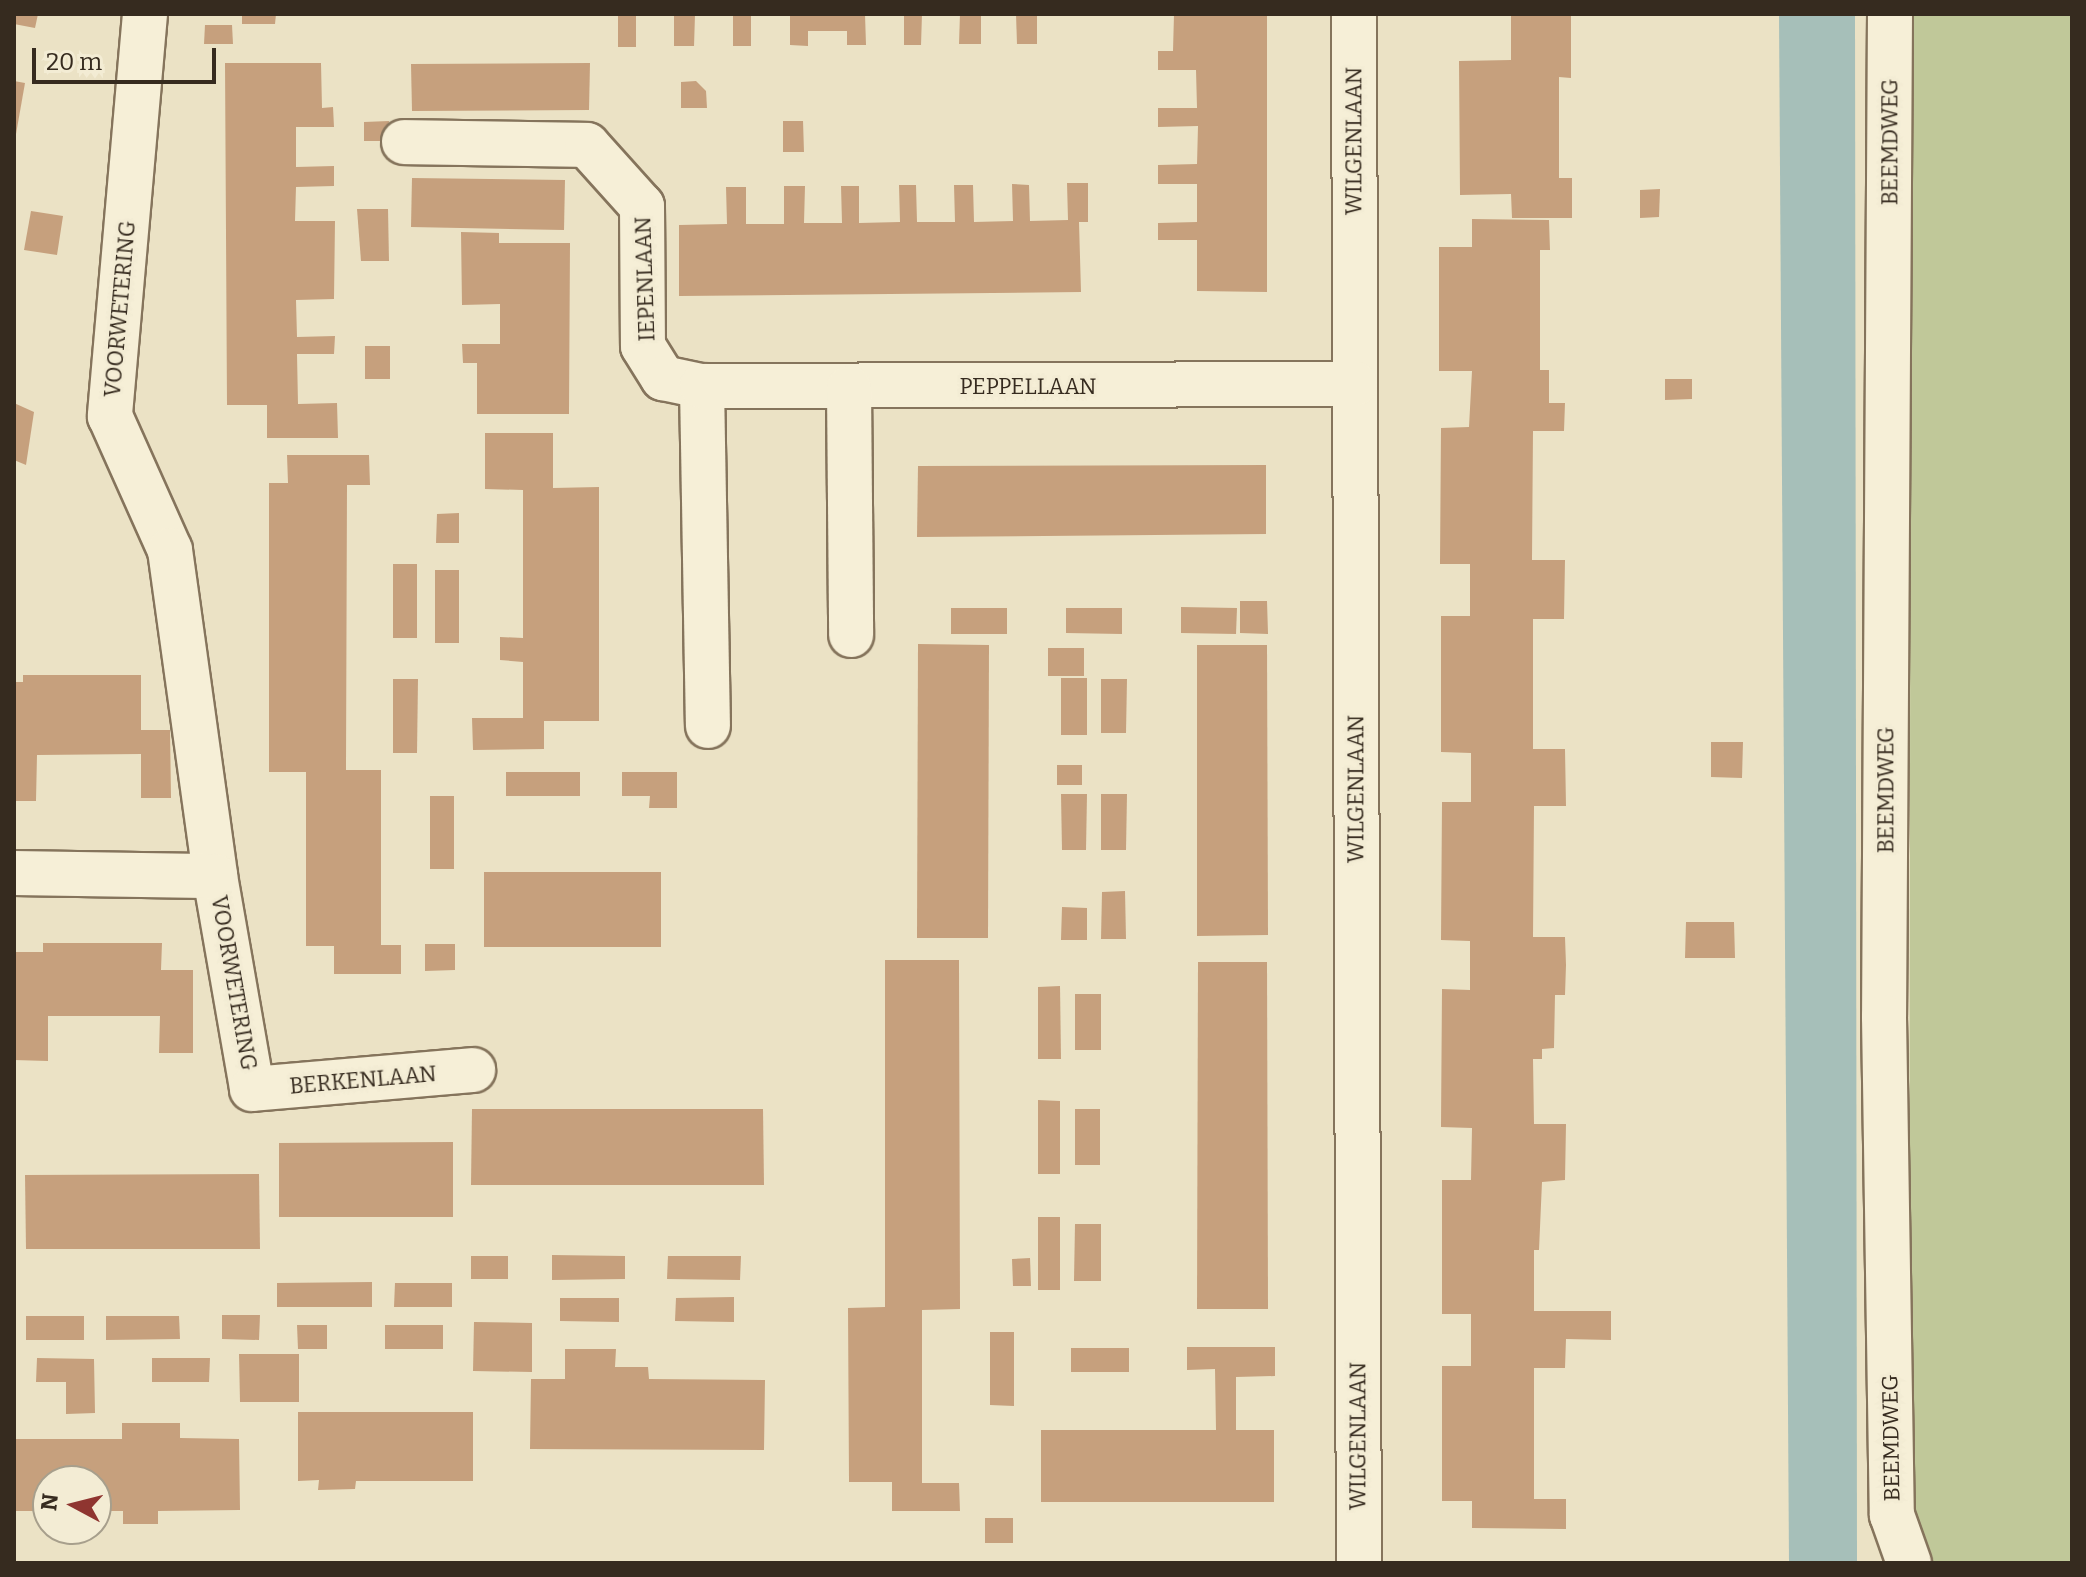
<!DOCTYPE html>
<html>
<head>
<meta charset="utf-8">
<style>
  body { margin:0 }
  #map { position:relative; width:2086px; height:1577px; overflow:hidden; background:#ebe2c5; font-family:Bitter,serif }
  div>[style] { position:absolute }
  .green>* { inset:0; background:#c0c899 }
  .water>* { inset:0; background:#a6bfb9 }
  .building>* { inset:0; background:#c6a07d }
  .roads { filter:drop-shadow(2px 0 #85745c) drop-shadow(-2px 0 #85745c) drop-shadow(0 2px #85745c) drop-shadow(0 -2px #85745c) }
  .minor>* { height:44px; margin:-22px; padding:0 22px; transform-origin:22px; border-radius:22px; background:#f6efd7 }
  span { translate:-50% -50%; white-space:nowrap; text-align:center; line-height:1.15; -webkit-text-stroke:6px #f3ecd4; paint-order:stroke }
  .street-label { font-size:22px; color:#362b1f }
  .frame { position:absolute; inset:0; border:16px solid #362b1f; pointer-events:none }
  .north { position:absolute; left:32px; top:1465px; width:80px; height:80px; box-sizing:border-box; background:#f3ecd4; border:2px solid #a79f8c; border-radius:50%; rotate:277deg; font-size:22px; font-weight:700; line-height:32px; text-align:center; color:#362b1f }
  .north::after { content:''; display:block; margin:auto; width:28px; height:36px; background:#8f3530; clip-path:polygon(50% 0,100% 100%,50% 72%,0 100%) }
  .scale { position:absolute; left:32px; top:48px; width:184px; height:36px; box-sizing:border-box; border:4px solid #362b1f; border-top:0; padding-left:10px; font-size:24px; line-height:28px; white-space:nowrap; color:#362b1f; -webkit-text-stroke:6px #f3ecd4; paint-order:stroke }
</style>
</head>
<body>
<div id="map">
  <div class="green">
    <i style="clip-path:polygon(1911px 14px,2072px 14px,2072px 1563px,1909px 1563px)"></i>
  </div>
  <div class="water">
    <i style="clip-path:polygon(1779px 14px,1855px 14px,1857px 1563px,1789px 1563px)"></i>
  </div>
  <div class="building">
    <i style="clip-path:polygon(14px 14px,38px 14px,35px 28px,14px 24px)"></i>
    <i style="clip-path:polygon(242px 14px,276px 14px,275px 24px,242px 24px)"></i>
    <i style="clip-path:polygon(618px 14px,636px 14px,636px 47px,618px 47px)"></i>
    <i style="clip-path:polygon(674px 14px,695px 14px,694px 46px,674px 46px)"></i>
    <i style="clip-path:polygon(733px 14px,751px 14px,751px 46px,733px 46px)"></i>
    <i style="clip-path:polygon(790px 14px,865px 14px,866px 45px,847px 45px,847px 31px,808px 31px,808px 46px,790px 45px)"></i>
    <i style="clip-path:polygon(904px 14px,922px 14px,921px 45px,904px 45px)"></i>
    <i style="clip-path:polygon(960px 14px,981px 14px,981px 44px,959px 44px)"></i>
    <i style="clip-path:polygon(1016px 14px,1037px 14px,1037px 44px,1017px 44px)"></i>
    <i style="clip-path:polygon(1174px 14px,1267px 14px,1267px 292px,1197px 291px,1197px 240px,1158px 240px,1158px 223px,1197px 222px,1197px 184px,1158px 184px,1158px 165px,1197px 164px,1198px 126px,1158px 127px,1158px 108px,1197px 108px,1196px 70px,1158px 70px,1158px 51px,1173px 51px)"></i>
    <i style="clip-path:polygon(1511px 14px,1571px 14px,1571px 78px,1559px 77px,1559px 178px,1572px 178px,1572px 218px,1512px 218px,1511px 194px,1460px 195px,1459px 61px,1511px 60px)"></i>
    <i style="clip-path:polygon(205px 25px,232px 25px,233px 44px,204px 44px)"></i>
    <i style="clip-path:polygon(225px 63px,321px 63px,322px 108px,333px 107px,334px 127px,296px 127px,296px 167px,334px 166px,334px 186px,296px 187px,295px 221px,335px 221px,334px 299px,296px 300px,297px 337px,335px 336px,334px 354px,297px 354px,298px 404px,337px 403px,338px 438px,267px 438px,267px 405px,227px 405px)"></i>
    <i style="clip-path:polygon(590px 63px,589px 110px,412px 111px,411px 64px)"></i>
    <i style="clip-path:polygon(14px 81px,25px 83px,16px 134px,14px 134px)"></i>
    <i style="clip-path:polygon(696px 81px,706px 91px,707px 108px,681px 108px,681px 82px)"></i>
    <i style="clip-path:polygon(389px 121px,387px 141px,364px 141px,364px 122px)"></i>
    <i style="clip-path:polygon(783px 121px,803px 121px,804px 152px,783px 152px)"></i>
    <i style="clip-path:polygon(412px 178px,565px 180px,564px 230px,411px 227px)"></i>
    <i style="clip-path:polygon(1067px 183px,1088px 183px,1088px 222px,1079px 222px,1081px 292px,679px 296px,679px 225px,727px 224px,726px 187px,746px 187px,746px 224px,784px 224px,784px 186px,805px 186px,804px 223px,842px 223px,841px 186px,859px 186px,859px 223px,900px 222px,899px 185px,916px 185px,917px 222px,955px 222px,954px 185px,973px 185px,974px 222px,1013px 221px,1012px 184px,1029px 185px,1030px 221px,1068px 220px)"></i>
    <i style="clip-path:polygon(1660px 189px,1659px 217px,1640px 218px,1640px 190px)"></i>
    <i style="clip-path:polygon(357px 209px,388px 209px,389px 261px,361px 261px)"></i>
    <i style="clip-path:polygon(31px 211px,63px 216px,57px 255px,24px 250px)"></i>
    <i style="clip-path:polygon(1472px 219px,1549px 220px,1550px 250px,1540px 250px,1540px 370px,1549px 370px,1549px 403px,1565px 403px,1564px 431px,1533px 431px,1532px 560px,1565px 560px,1564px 619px,1533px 619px,1533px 749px,1565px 749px,1566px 806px,1534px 806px,1533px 937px,1565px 937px,1566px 965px,1565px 995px,1555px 995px,1554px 1048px,1542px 1049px,1542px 1059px,1533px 1059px,1534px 1124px,1566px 1124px,1565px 1180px,1542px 1182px,1539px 1250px,1534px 1250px,1534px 1311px,1611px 1311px,1611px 1340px,1566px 1339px,1565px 1368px,1534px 1368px,1534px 1499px,1566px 1499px,1566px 1529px,1472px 1528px,1472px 1501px,1442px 1501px,1442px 1366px,1471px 1366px,1471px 1314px,1442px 1314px,1442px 1180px,1471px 1180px,1472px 1128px,1441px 1127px,1442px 989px,1470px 990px,1470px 941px,1441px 940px,1442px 802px,1471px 802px,1471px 753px,1441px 752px,1441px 616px,1470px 616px,1470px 564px,1440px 564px,1441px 428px,1469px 427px,1472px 371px,1439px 371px,1439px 247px,1472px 247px)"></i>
    <i style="clip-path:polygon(461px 232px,499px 233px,499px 243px,570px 243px,569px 414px,477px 414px,477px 363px,463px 363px,462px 344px,500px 344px,500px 304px,462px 305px)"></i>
    <i style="clip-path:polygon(365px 346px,390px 346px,390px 379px,365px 379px)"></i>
    <i style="clip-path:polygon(1665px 379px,1692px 379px,1692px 399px,1665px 400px)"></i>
    <i style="clip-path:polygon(14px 403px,34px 412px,26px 465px,14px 460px)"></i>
    <i style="clip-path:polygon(485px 433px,553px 433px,553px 488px,599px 487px,599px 721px,544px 721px,544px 749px,473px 750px,472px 718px,523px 718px,523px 662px,500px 660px,500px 637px,523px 638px,523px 490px,485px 489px)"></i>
    <i style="clip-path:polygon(287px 455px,369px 455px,370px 485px,347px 485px,346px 770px,381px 770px,381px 945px,401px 945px,401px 974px,334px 974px,334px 946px,306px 946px,306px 772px,269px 772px,269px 483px,288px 483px)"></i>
    <i style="clip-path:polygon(1266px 465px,1266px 534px,917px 537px,918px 466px)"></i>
    <i style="clip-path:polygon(459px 513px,459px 543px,436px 543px,437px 514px)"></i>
    <i style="clip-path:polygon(393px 564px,417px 564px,417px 638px,393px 638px)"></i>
    <i style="clip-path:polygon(435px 570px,459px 570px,459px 643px,435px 643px)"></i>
    <i style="clip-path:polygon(1240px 601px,1267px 601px,1268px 634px,1240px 633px)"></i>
    <i style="clip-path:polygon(1181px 607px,1237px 608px,1236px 634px,1181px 633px)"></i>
    <i style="clip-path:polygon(951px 608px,1007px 608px,1007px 634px,951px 634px)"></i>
    <i style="clip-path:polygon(1066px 608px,1122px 608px,1122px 634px,1066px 633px)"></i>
    <i style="clip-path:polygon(918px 644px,989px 645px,988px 938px,917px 938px)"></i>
    <i style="clip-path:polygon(1197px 645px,1267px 645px,1268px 935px,1197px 936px)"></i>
    <i style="clip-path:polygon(1048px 648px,1084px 648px,1084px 676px,1048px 676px)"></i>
    <i style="clip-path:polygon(23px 675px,141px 675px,141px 730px,170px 730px,171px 798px,141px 798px,141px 754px,37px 755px,36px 801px,14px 801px,14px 682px,23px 682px)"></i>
    <i style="clip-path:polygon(1061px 678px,1087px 678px,1087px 735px,1061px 735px)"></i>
    <i style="clip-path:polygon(393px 679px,418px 679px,417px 753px,393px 753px)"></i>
    <i style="clip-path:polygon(1101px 679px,1127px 679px,1126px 733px,1101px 733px)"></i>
    <i style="clip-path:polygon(1711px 742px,1743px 742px,1742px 778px,1711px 777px)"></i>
    <i style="clip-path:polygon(1057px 765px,1082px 765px,1082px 785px,1057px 785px)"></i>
    <i style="clip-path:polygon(506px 772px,580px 772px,580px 796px,506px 796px)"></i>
    <i style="clip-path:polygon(622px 772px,677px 772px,677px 808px,649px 808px,650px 796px,622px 796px)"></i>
    <i style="clip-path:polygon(1061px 794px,1087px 794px,1086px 850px,1062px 850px)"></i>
    <i style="clip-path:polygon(1101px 794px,1127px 794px,1126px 850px,1101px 850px)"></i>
    <i style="clip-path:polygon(430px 796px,454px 796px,454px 869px,430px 869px)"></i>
    <i style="clip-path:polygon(484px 872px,661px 872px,661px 947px,484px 947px)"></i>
    <i style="clip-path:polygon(1125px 891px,1126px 939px,1101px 939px,1102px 892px)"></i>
    <i style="clip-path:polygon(1062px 907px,1087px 908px,1087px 940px,1061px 940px)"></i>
    <i style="clip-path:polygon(1686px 922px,1734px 922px,1735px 958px,1685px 958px)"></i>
    <i style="clip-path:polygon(43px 943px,162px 943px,161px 970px,193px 970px,193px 1053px,159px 1053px,160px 1016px,48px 1016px,48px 1061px,14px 1060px,14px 952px,43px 952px)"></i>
    <i style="clip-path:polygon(425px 944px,455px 944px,455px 970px,425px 971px)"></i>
    <i style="clip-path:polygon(885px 960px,959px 960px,960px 1309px,922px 1310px,922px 1483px,959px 1483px,960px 1511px,892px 1511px,892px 1482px,849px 1482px,848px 1308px,885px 1307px)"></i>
    <i style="clip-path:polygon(1198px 962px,1267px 962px,1268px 1309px,1197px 1309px)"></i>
    <i style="clip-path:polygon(1060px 986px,1061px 1059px,1038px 1059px,1038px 987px)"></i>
    <i style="clip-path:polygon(1075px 994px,1101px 994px,1101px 1050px,1075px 1050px)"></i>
    <i style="clip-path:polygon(1038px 1100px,1060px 1101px,1060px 1174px,1038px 1174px)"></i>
    <i style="clip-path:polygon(472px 1109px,763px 1109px,764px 1185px,471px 1185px)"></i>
    <i style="clip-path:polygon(1075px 1109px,1100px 1109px,1100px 1165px,1075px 1165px)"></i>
    <i style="clip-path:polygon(453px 1142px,453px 1217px,279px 1217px,279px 1143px)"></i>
    <i style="clip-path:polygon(259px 1174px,260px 1249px,26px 1249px,25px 1175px)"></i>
    <i style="clip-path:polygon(1038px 1217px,1060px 1217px,1060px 1290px,1038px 1290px)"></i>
    <i style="clip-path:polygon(1075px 1224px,1101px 1224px,1101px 1281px,1074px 1281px)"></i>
    <i style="clip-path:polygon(552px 1255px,625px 1256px,625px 1279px,552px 1280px)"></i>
    <i style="clip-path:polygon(471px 1256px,508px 1256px,508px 1279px,471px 1279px)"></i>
    <i style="clip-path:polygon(668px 1256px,741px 1256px,740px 1280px,667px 1279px)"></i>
    <i style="clip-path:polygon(1030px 1258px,1031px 1286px,1013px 1286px,1012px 1259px)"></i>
    <i style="clip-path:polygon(372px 1282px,372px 1307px,277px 1307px,277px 1283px)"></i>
    <i style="clip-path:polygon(395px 1283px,452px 1283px,452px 1307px,394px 1307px)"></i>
    <i style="clip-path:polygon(734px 1297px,734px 1322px,675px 1321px,676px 1298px)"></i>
    <i style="clip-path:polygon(560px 1298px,619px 1298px,619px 1322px,560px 1321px)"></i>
    <i style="clip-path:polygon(222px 1315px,260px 1315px,259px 1340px,222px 1339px)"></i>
    <i style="clip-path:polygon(26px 1316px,84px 1316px,84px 1340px,26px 1340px)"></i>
    <i style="clip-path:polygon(106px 1316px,179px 1316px,180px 1339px,106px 1340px)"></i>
    <i style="clip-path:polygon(474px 1322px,532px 1323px,532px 1372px,473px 1371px)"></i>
    <i style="clip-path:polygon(297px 1325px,327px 1325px,327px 1349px,298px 1349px)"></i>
    <i style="clip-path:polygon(385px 1325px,443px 1325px,443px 1349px,385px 1349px)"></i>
    <i style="clip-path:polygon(990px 1332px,1014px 1332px,1014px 1406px,990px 1405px)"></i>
    <i style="clip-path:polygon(1187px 1347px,1275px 1347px,1275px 1376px,1236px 1377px,1236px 1430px,1274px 1430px,1274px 1502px,1041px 1502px,1041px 1430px,1216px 1430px,1215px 1369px,1187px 1370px)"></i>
    <i style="clip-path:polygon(1071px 1348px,1129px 1348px,1129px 1372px,1071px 1372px)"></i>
    <i style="clip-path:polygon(565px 1349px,616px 1349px,615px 1367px,648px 1367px,649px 1379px,765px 1380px,764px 1450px,530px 1449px,531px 1379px,565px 1379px)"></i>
    <i style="clip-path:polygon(239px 1354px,299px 1354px,299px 1402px,240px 1402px)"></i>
    <i style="clip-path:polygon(37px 1358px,94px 1359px,95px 1413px,66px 1414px,66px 1382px,36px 1382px)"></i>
    <i style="clip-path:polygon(152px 1358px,210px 1358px,209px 1382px,152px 1382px)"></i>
    <i style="clip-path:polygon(298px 1412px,473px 1412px,473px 1481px,356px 1481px,355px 1489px,318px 1490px,319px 1480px,298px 1481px)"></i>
    <i style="clip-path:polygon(122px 1423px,180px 1423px,180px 1438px,239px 1439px,240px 1510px,158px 1511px,158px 1524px,123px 1524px,123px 1511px,96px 1511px,96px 1481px,48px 1481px,48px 1511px,14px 1511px,14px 1439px,122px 1439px)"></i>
    <i style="clip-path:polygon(985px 1518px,1013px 1518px,1013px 1543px,985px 1543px)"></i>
  </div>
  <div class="roads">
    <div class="minor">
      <i style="left:145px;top:14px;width:404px;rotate:95deg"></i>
      <i style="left:110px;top:416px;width:147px;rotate:65.9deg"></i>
      <i style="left:170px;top:550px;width:329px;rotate:82.1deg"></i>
      <i style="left:215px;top:876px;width:216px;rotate:80.1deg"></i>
      <i style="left:252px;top:1089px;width:222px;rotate:-4.9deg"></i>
      <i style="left:1354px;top:14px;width:1549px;rotate:89.82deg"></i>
      <i style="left:1890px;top:14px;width:1003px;rotate:90.34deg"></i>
      <i style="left:1884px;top:1017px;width:498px;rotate:89.1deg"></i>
      <i style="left:1892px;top:1515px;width:51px;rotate:70.5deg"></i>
      <i style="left:404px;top:142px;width:183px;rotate:0.9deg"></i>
      <i style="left:587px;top:145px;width:82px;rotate:48deg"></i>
      <i style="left:642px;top:206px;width:140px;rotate:89.6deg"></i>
      <i style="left:643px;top:346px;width:38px;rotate:58deg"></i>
      <i style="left:663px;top:378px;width:40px;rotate:12deg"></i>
      <i style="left:702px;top:386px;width:340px;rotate:89deg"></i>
      <i style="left:702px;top:386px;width:653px;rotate:-0.18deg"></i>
      <i style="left:849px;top:388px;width:247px;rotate:89.5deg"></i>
      <i style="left:14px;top:873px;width:201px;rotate:0.9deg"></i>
    </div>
  </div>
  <div class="street-label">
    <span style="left:1354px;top:141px;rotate:-90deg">WILGENLAAN</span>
    <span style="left:1890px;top:142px;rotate:-90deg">BEEMDWEG</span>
    <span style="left:645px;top:279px;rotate:-92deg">IEPENLAAN</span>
    <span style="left:120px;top:309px;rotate:-85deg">VOORWETERING</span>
    <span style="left:1028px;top:387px">PEPPELLAAN</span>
    <span style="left:1356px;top:789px;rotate:-90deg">WILGENLAAN</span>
    <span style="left:1886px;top:790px;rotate:-90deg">BEEMDWEG</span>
    <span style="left:234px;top:983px;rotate:80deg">VOORWETERING</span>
    <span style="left:363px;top:1080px;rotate:-5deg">BERKENLAAN</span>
    <span style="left:1358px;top:1436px;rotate:-90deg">WILGENLAAN</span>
    <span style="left:1891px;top:1438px;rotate:-91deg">BEEMDWEG</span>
  </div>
  <div class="frame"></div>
  <div class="north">N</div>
  <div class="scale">20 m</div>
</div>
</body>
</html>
